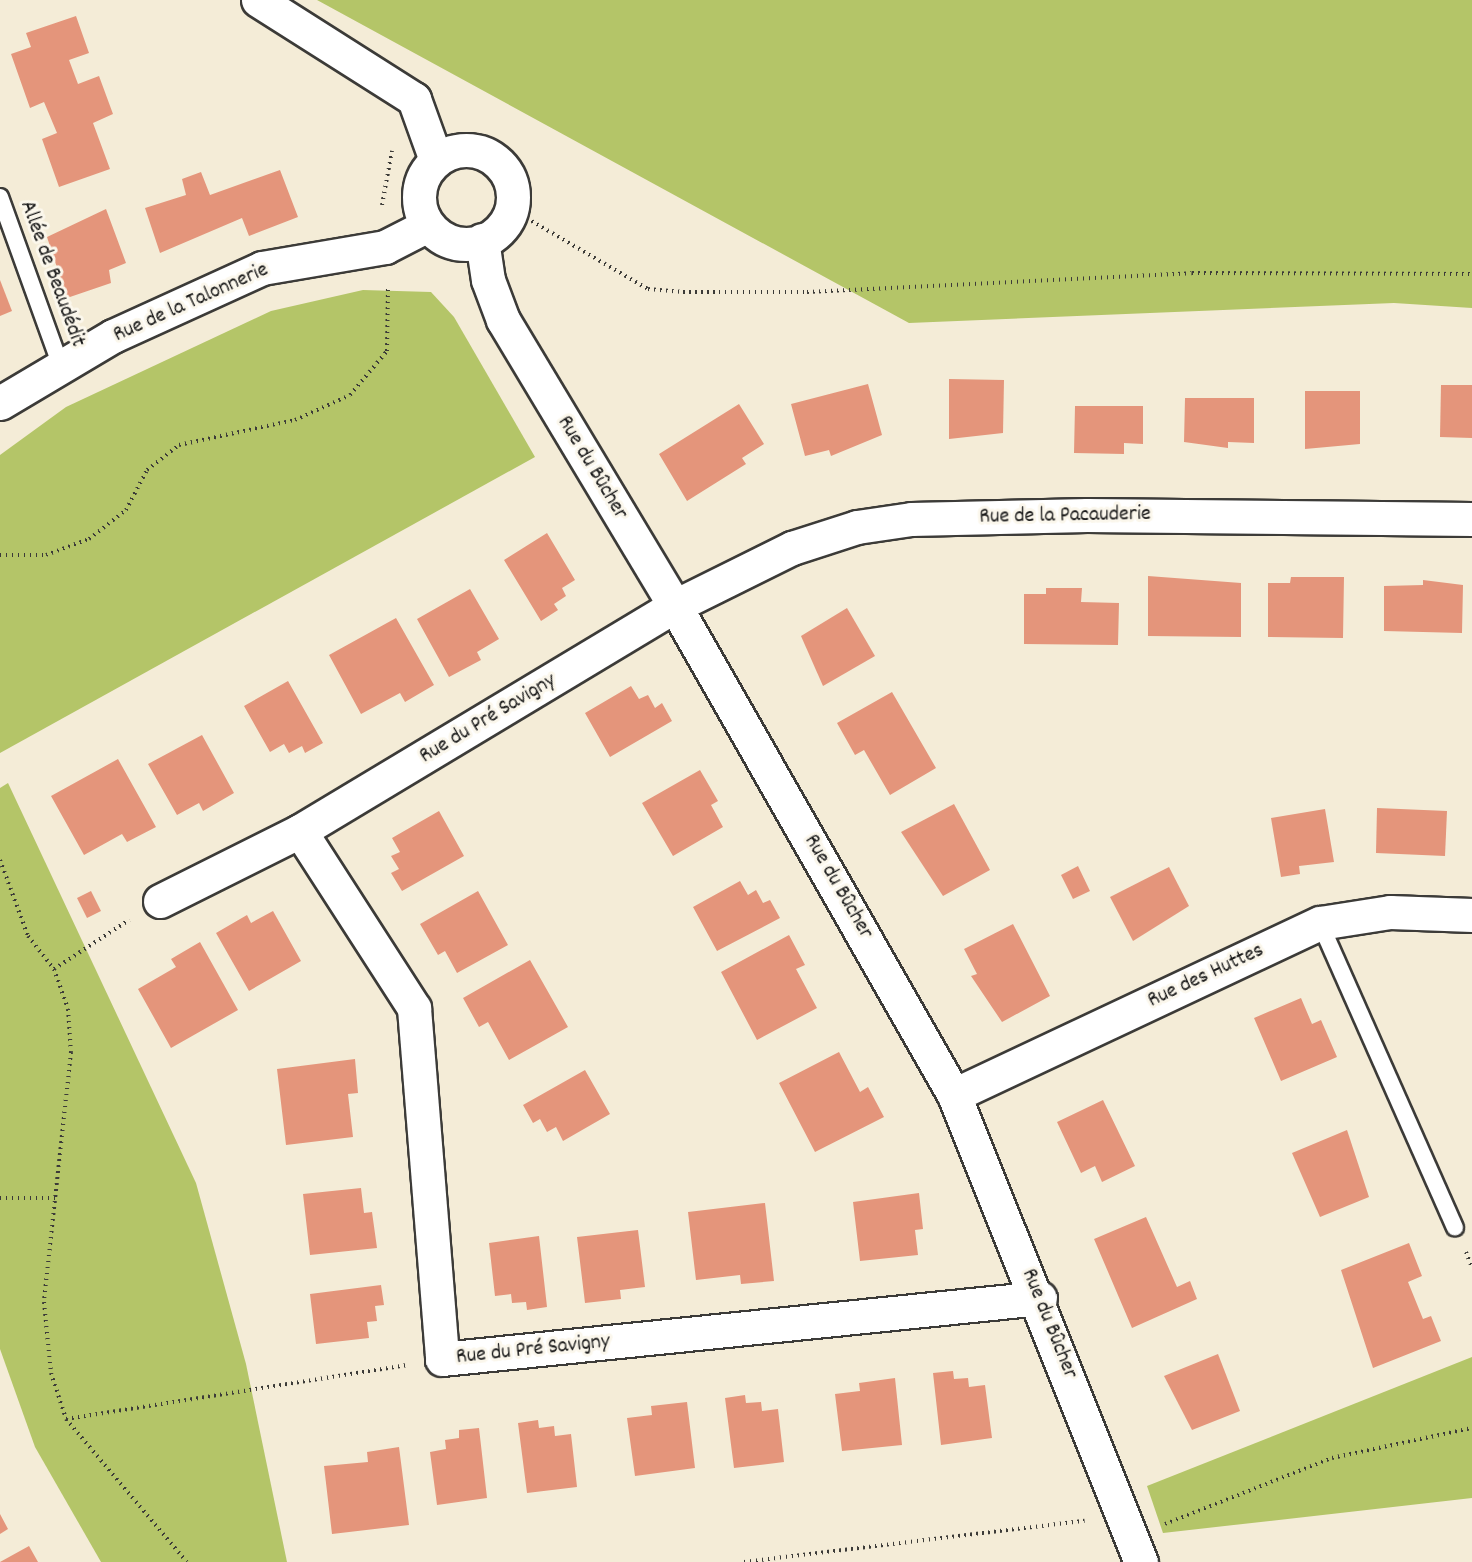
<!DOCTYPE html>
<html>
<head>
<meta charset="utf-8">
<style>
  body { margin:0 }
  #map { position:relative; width:1472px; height:1562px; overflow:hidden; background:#f4ecd7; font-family:Dekko,sans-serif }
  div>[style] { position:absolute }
  .green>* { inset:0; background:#b4c568 }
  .building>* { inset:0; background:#e4957b }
  .path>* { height:4px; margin-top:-2px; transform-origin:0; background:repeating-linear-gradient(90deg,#3c3b38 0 1.5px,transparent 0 6px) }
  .roads { filter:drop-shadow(2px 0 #3c3b38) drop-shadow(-2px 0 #3c3b38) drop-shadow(0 2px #3c3b38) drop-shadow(0 -2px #3c3b38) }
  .lane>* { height:16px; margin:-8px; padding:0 8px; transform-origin:8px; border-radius:8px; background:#fff }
  .street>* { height:33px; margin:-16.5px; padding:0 16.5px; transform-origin:16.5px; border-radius:16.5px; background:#fff }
  .street>.ring { margin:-16.5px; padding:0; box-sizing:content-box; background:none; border:33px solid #fff; border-radius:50% }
  span { translate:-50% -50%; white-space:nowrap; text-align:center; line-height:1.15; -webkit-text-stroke:6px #fbf7ec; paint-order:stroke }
  .street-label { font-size:22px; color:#1c1c1c }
</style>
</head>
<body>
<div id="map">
  <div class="green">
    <i style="clip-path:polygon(317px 0,1472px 0,1472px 308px,1394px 303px,909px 323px)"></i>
    <i style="clip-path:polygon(363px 290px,431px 292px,454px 317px,535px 457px,0 753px,0 455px,66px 407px,271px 311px)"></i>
    <i style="clip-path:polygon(8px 783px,196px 1183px,246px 1364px,287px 1562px,101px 1562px,35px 1447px,0 1349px,0 788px)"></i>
    <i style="clip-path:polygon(1472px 1357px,1472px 1498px,1163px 1533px,1147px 1486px)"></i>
  </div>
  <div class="building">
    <i style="clip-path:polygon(76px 16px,89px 53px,69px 60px,78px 84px,99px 76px,113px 114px,93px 123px,110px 169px,59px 187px,42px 139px,57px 133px,44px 102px,30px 108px,11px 54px,31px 47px,26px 33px)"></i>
    <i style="clip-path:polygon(280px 170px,298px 217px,249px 236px,242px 218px,160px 253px,145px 208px,186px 195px,182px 179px,201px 172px,210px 195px)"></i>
    <i style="clip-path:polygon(106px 209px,126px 263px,109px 270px,111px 283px,67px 298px,47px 237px)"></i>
    <i style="clip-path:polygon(0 280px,12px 311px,0 316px)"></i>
    <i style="clip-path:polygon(949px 379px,1004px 380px,1003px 433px,949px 439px)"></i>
    <i style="clip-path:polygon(868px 384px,882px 435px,831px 456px,829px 450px,805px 456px,791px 404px)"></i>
    <i style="clip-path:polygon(1441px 385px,1472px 385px,1472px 438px,1440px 437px)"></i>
    <i style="clip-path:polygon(1305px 391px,1360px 391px,1360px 444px,1305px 449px)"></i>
    <i style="clip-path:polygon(1185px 398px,1254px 398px,1254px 443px,1228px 442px,1228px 448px,1184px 442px)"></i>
    <i style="clip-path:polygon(739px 404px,764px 444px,742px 458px,746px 464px,687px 501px,659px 454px)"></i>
    <i style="clip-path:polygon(1075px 406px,1143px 406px,1143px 444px,1124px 443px,1124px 454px,1074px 453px)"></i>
    <i style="clip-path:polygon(547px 533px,575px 580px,562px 588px,566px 596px,554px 604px,558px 610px,541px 621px,504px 560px)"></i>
    <i style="clip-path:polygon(1148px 576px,1241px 583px,1241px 637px,1148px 636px)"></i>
    <i style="clip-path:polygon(1291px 577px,1344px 577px,1343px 638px,1268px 637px,1268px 583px,1290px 583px)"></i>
    <i style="clip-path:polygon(1423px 580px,1463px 585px,1462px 633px,1384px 631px,1384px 586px,1423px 585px)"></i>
    <i style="clip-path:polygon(1046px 588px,1082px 588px,1081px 602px,1119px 603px,1118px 645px,1024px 644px,1024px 594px,1046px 594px)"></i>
    <i style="clip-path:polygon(470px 589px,499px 639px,477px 652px,481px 660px,449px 677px,417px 619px)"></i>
    <i style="clip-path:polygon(847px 608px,875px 656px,823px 686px,801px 636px)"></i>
    <i style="clip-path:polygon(396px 618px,434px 685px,405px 702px,400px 693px,361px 714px,329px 655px)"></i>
    <i style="clip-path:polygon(288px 681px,323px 743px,305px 753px,302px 746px,289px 753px,284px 744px,270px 752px,244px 706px)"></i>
    <i style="clip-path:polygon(631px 686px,639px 699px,648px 695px,655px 708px,662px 703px,672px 721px,610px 757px,585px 713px)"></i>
    <i style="clip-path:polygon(892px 692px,936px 768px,890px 795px,864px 750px,855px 755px,837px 723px)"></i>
    <i style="clip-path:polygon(202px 735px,234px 793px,203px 811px,199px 803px,177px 815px,148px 764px)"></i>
    <i style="clip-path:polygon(118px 759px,156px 827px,127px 842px,122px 834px,84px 855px,51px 796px)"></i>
    <i style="clip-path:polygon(700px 770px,718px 801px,711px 805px,723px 827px,673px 856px,642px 803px)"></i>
    <i style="clip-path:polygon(954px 804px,990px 870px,943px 896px,901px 832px)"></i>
    <i style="clip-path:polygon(1377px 808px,1447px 811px,1445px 856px,1376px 853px)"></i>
    <i style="clip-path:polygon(1325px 809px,1334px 862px,1299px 866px,1300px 874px,1281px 877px,1271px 818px)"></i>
    <i style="clip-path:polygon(439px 811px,464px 856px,402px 891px,391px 873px,399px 869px,391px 856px,400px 852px,392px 838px)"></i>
    <i style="clip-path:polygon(1078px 866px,1090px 891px,1073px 899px,1061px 875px)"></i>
    <i style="clip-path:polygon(1169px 867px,1189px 906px,1133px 941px,1110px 897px)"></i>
    <i style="clip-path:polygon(740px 881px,748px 895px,756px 890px,763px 903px,770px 900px,780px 918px,717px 951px,693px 907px)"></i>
    <i style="clip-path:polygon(91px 891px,101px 911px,87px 918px,77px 898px)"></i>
    <i style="clip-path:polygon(478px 891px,508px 945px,457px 973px,445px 951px,438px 955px,420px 924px)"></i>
    <i style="clip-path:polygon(273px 911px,301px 961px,249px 991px,216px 933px,247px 915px,251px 923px)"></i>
    <i style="clip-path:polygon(1013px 924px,1050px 996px,1002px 1022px,971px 976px,977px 974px,964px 949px)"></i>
    <i style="clip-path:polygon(789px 935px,805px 965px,796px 969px,817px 1008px,757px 1040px,721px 972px)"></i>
    <i style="clip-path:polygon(200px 942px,238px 1010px,171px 1048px,138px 989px,176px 967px,171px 959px)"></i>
    <i style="clip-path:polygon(530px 960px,568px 1027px,509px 1060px,488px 1022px,479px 1027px,463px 998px)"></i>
    <i style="clip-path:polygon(1301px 998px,1312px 1024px,1321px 1020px,1337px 1057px,1281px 1081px,1254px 1018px)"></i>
    <i style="clip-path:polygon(839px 1052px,860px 1092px,868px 1087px,884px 1117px,815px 1152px,779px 1083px)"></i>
    <i style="clip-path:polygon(355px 1059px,358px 1093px,348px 1094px,353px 1137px,286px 1145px,277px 1069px)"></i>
    <i style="clip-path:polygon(585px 1070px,610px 1114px,563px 1141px,556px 1127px,547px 1132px,540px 1119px,533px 1123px,523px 1105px)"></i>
    <i style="clip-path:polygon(1103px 1100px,1135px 1166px,1102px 1182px,1095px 1166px,1081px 1173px,1057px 1122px)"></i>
    <i style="clip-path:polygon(1347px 1130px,1369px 1197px,1320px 1217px,1292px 1153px)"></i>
    <i style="clip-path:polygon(361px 1188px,364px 1213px,372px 1212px,377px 1248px,310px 1255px,303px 1194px)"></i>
    <i style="clip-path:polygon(919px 1193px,923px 1229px,915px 1230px,918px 1255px,860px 1261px,853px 1202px)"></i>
    <i style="clip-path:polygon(765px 1203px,774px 1281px,741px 1284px,740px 1275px,696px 1280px,688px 1212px)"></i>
    <i style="clip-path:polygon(1146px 1217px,1177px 1287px,1190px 1281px,1197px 1299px,1132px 1328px,1094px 1239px)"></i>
    <i style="clip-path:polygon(638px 1230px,645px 1287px,620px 1290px,621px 1299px,585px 1303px,577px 1237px)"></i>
    <i style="clip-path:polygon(539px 1236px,547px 1307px,527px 1310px,526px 1302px,512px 1303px,511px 1294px,495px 1296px,489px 1243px)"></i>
    <i style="clip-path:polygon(1409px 1243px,1422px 1276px,1408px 1282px,1423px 1319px,1431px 1316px,1441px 1341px,1373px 1368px,1341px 1270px)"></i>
    <i style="clip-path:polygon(381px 1285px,384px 1305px,375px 1306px,377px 1321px,367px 1322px,369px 1338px,316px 1344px,310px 1294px)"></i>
    <i style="clip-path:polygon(1218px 1354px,1240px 1411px,1192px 1430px,1164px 1376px)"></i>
    <i style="clip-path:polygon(953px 1371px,954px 1379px,968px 1378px,969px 1387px,985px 1385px,992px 1438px,941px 1445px,933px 1373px)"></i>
    <i style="clip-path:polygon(895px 1378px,902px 1445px,842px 1451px,835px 1394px,860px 1391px,859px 1383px)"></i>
    <i style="clip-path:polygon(745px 1395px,746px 1403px,761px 1402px,762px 1411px,778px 1409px,784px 1462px,734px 1468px,725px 1398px)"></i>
    <i style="clip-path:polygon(687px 1402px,695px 1468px,635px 1476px,627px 1418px,652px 1415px,651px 1406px)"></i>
    <i style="clip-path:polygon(538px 1420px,539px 1428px,554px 1426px,555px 1436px,571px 1434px,577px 1487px,527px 1493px,518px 1423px)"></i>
    <i style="clip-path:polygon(479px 1428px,487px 1498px,437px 1505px,430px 1452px,446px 1449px,445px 1440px,459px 1438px,459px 1430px)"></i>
    <i style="clip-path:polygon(399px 1447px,409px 1525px,332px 1534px,324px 1466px,368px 1462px,367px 1452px)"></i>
    <i style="clip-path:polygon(0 1514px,8px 1529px,0 1534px)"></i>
    <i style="clip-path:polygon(29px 1546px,38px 1562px,0 1562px)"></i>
  </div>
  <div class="path">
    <i style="left:382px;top:205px;width:55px;rotate:-79.5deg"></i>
    <i style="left:511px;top:209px;width:159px;rotate:30.3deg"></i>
    <i style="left:648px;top:289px;width:35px;rotate:5deg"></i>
    <i style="left:683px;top:292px;width:124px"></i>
    <i style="left:807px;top:292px;width:385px;rotate:-2.8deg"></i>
    <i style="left:1192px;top:273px;width:280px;rotate:0.2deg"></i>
    <i style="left:0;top:555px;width:46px"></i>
    <i style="left:46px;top:555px;width:46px;rotate:-20.4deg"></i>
    <i style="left:89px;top:539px;width:47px;rotate:-38.1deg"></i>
    <i style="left:126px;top:510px;width:45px;rotate:-62.3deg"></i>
    <i style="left:147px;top:470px;width:41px;rotate:-38deg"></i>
    <i style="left:179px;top:445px;width:119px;rotate:-12.2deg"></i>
    <i style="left:295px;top:420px;width:60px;rotate:-24.4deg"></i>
    <i style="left:350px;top:395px;width:57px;rotate:-49.9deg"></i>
    <i style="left:387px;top:351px;width:65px;rotate:-89.1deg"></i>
    <i style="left:0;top:860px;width:81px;rotate:69.8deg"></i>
    <i style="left:28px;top:936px;width:42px;rotate:51.8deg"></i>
    <i style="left:54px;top:969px;width:42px;rotate:70.7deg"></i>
    <i style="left:68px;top:1009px;width:43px;rotate:86deg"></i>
    <i style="left:71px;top:1052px;width:251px;rotate:96.2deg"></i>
    <i style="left:44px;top:1302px;width:71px;rotate:84.4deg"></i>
    <i style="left:51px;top:1373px;width:48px;rotate:71.9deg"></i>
    <i style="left:66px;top:1419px;width:187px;rotate:49.8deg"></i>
    <i style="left:54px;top:969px;width:90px;rotate:-33.2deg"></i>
    <i style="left:0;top:1198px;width:55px"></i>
    <i style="left:1466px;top:1252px;width:17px;rotate:69deg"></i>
    <i style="left:66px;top:1419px;width:344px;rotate:-9deg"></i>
    <i style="left:1165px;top:1524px;width:180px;rotate:-21.6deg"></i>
    <i style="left:1332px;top:1458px;width:143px;rotate:-12.1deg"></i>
    <i style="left:744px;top:1562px;width:343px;rotate:-6.9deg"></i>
  </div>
  <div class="roads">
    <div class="lane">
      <i style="left:0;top:197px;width:180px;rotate:70.2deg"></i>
      <i style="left:1320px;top:923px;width:333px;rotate:66.1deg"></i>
    </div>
    <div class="street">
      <i style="left:258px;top:0;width:185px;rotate:32.4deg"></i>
      <i style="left:414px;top:99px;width:65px;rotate:70.2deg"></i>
      <i class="ring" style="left:419px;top:150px;width:61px;height:61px"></i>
      <i style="left:482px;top:240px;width:40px;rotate:81.5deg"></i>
      <i style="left:488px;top:280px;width:43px;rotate:69.4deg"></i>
      <i style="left:503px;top:320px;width:334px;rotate:59deg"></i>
      <i style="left:675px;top:606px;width:563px;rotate:60.29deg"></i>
      <i style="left:954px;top:1095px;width:503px;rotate:68.18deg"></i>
      <i style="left:0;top:403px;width:131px;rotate:-30.7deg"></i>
      <i style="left:113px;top:336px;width:164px;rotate:-24.5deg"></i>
      <i style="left:262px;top:268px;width:125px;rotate:-9.7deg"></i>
      <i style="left:385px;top:247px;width:48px;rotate:-27.1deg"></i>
      <i style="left:300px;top:831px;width:211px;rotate:57.2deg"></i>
      <i style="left:414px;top:1008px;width:352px;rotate:85.4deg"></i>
      <i style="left:442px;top:1359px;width:601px;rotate:-5.82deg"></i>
      <i style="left:160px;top:901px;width:157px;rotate:-26.6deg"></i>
      <i style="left:300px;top:831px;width:437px;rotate:-31deg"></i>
      <i style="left:675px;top:606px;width:131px;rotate:-26.4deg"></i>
      <i style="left:792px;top:548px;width:68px;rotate:-17.9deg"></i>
      <i style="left:857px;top:527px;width:55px;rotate:-8.4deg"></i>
      <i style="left:911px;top:519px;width:176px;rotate:-1.3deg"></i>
      <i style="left:1087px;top:515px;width:385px;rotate:0.6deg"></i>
      <i style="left:954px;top:1095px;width:404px;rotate:-25.2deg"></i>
      <i style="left:1320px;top:923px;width:71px;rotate:-8.9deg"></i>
      <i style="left:1390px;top:912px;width:82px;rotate:2.1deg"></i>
    </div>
  </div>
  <div class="street-label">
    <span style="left:52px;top:274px;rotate:70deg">Allée de Beaudédit</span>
    <span style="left:191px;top:303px;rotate:-24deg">Rue de la Talonnerie</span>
    <span style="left:592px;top:468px;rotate:59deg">Rue du Bûcher</span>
    <span style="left:1065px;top:516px;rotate:-1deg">Rue de la Pacauderie</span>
    <span style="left:488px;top:719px;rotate:-31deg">Rue du Pré Savigny</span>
    <span style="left:838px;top:887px;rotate:60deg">Rue du Bûcher</span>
    <span style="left:1206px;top:976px;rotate:-25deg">Rue des Huttes</span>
    <span style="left:1049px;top:1324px;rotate:68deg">Rue du Bûcher</span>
    <span style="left:533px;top:1350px;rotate:-6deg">Rue du Pré Savigny</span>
  </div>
</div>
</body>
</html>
